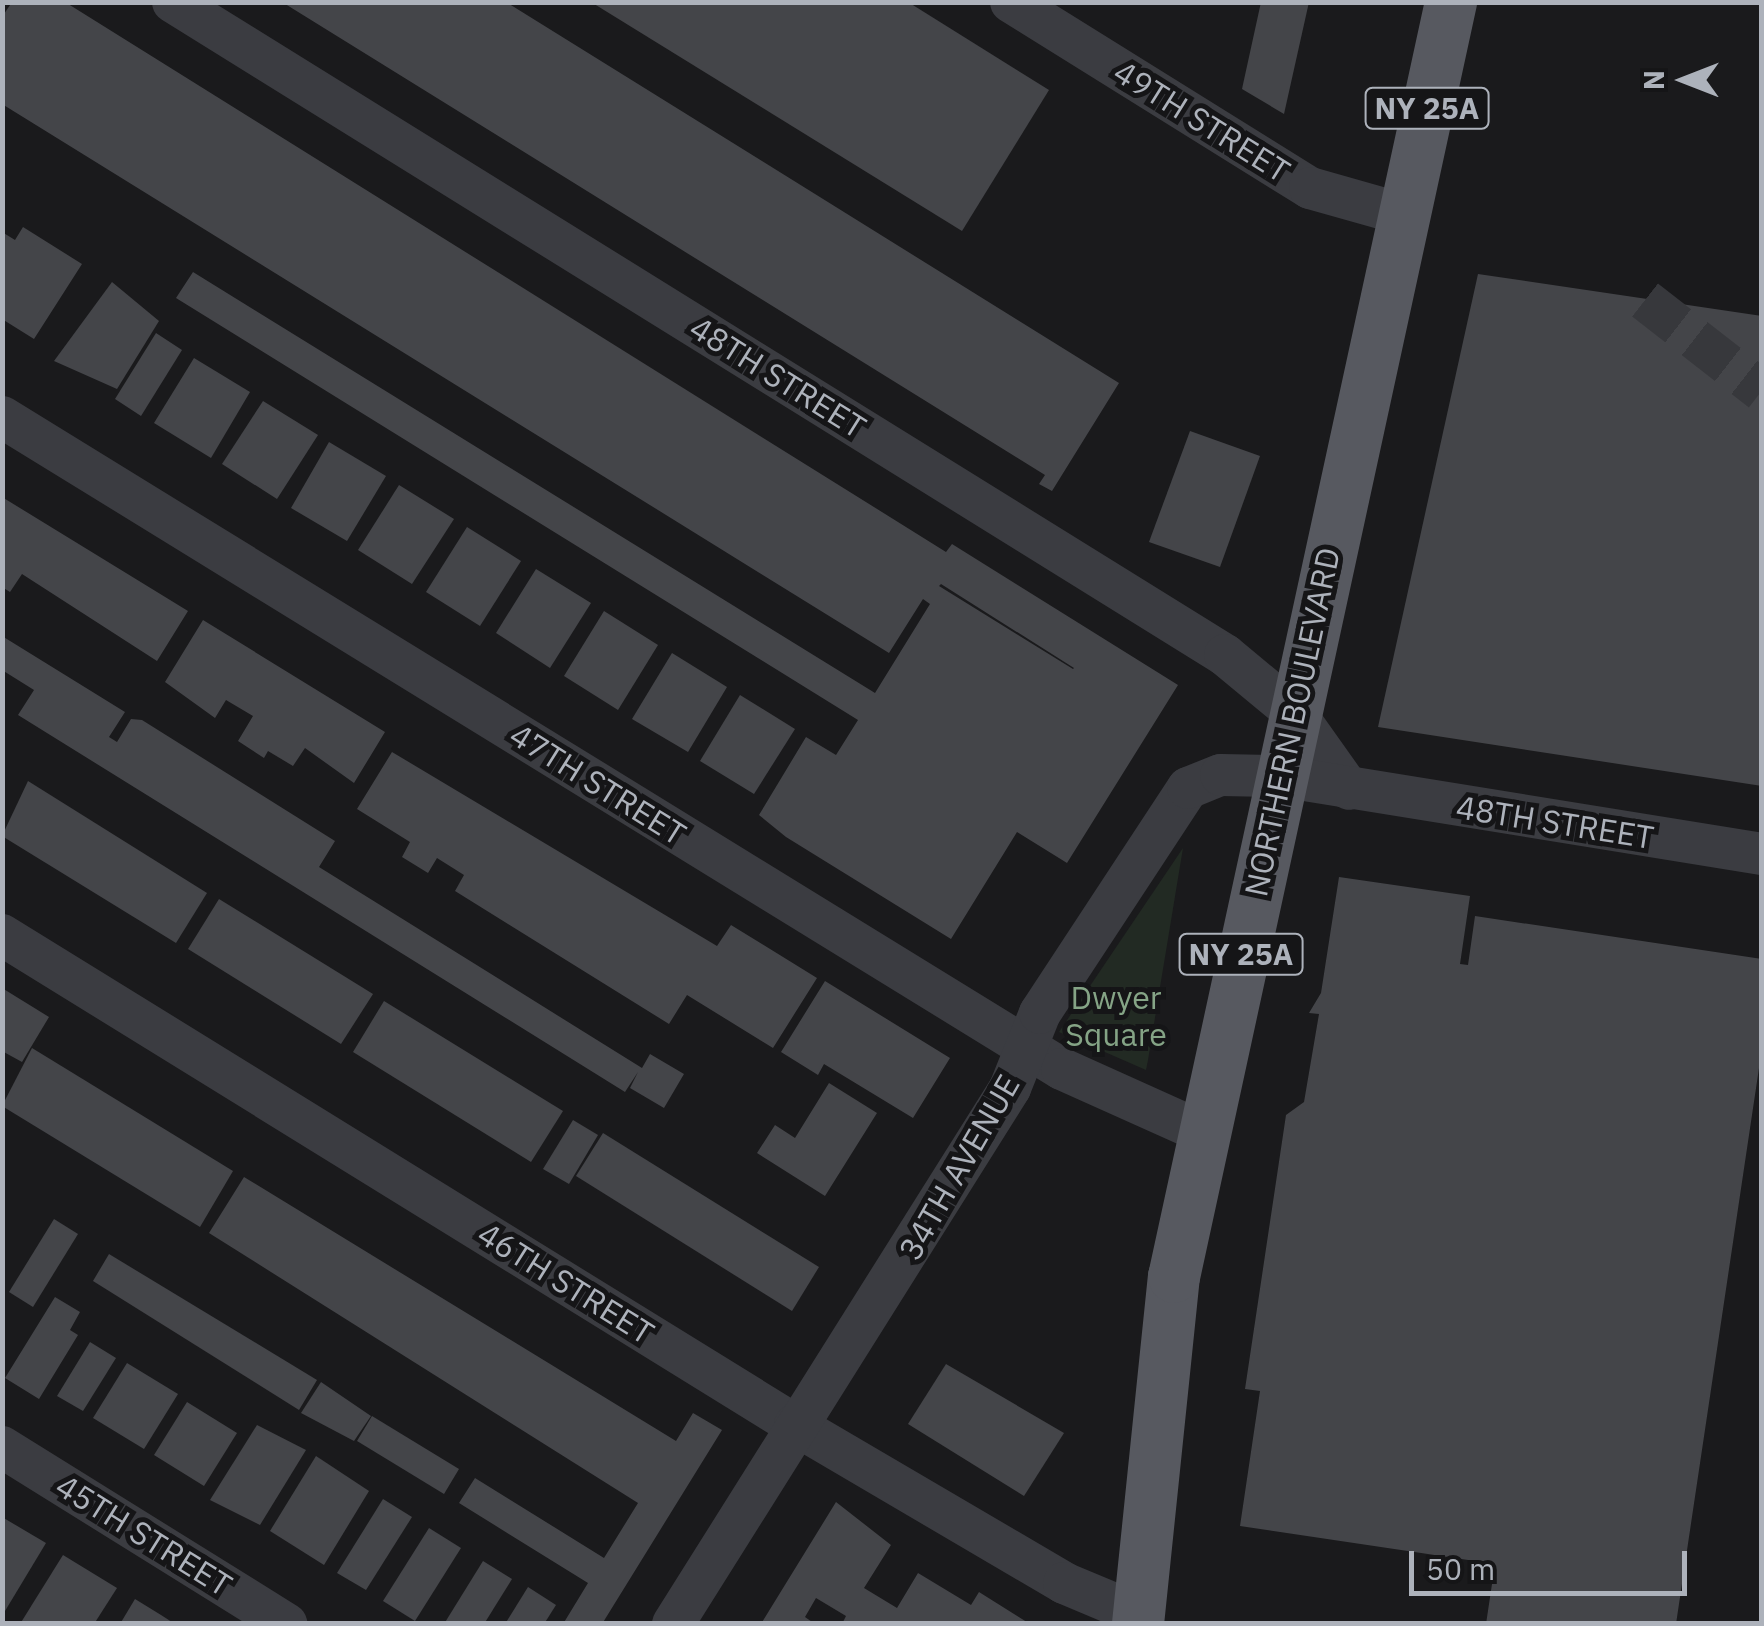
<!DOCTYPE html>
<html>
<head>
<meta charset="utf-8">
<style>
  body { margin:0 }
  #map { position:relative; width:1764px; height:1626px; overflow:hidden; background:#1a1a1c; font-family:"IBM Plex Sans",sans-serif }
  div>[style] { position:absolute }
  .green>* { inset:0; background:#222a23 }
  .building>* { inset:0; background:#444549 }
  .minor-tunnel>* { height:42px; margin-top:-21px; transform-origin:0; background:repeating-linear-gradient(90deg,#37383c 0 42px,transparent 0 63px) }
  .minor>* { height:42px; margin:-21px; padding:0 21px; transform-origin:21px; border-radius:21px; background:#3b3c41 }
  .major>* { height:52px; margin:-26px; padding:0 26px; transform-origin:26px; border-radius:26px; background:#575960 }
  span { translate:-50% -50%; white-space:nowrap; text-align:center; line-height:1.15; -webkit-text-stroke:10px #151517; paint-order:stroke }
  .shield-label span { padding:2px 8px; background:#151517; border:2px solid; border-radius:8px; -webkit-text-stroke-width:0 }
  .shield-label { font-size:30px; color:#adb2bb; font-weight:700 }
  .street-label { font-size:32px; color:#adb2bb }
  .park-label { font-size:32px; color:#85a486 }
  .frame { position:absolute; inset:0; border:5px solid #adb2bb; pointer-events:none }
  .north { position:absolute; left:1634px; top:30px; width:100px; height:100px; -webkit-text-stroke:8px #151517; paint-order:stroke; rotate:270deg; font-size:28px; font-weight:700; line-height:40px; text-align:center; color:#adb2bb }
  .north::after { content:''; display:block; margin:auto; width:35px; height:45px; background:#adb2bb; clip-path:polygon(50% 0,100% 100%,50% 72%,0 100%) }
  .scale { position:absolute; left:1409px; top:1551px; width:278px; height:45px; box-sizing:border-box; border:5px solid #adb2bb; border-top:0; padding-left:12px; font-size:30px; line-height:35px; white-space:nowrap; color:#adb2bb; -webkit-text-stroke:8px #151517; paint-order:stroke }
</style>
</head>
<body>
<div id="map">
  <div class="green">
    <i style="clip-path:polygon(1183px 848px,1148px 1060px,1146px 1070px,1059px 1032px)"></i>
  </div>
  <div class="building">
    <i style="clip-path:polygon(evenodd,12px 2px,65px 2px,946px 552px,952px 544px,1178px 685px,1067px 863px,1017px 832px,951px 939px,786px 837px,759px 815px,806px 737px,836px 755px,858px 720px,176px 298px,193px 272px,875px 693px,930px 604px,923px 599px,889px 653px,2px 104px,2px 17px,12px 2px,941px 584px,1074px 668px,1073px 669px,939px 586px,941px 584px)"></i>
    <i style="clip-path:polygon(282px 2px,506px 2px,1119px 383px,1052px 491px,1039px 484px,1045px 475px)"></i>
    <i style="clip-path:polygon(591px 2px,908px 2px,1049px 90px,962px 231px)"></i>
    <i style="clip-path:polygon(1261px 2px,1309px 2px,1284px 114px,1242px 89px)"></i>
    <i style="clip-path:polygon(23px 227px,82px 264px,34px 339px,2px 319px,2px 232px,15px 240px)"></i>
    <i style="clip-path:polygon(1478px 274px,1762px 316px,1762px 786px,1378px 727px)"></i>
    <i style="clip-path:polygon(112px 282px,159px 321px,117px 389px,54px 361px)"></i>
    <i style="clip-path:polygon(156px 333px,182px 350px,141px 416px,115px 399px)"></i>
    <i style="clip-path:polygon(194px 358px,250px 392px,211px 458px,154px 423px)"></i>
    <i style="clip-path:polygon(263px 401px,318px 435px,277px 499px,222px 464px)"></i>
    <i style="clip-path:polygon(1190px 431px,1260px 456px,1220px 567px,1149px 542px)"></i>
    <i style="clip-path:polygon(329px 442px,386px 476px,347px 541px,291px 508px)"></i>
    <i style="clip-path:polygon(399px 485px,454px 519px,412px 584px,358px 550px)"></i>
    <i style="clip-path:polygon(2px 497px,188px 611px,157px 661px,22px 574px,10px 592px,2px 587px)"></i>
    <i style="clip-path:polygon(467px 527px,521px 561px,480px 626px,426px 592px)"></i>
    <i style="clip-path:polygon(536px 569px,591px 603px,550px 668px,496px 633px)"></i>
    <i style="clip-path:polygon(604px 611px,658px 645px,618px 710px,564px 676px)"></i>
    <i style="clip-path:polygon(203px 620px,385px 732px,354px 783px,305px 748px,293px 766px,268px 751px,264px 758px,238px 741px,253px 716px,226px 700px,215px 718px,165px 682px)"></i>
    <i style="clip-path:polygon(2px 636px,125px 712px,109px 737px,117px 742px,131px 719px,142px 720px,335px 841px,319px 867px,642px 1068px,650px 1054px,684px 1074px,664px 1108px,630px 1088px,638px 1072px,625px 1092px,18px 715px,34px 690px,2px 670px)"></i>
    <i style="clip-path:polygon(672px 653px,727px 687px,688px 752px,632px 719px)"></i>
    <i style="clip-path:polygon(740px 695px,795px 729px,754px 794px,700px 761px)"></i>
    <i style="clip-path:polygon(392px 752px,717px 946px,731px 925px,817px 978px,773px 1048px,687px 995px,669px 1024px,455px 891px,464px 875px,437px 858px,428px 873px,402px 857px,410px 842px,357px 809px)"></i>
    <i style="clip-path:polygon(28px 781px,207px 893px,176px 943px,2px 836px)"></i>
    <i style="clip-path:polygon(1339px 877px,1470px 896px,1460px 964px,1468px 965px,1475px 916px,1762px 959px,1762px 1048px,1676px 1624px,1486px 1624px,1495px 1564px,1240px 1526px,1260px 1391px,1245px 1389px,1286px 1115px,1304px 1102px,1319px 1014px,1309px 1013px,1321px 993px)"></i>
    <i style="clip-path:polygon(219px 899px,373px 994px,341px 1044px,188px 949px)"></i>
    <i style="clip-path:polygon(825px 981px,950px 1058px,913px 1118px,824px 1064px,818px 1075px,781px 1052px)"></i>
    <i style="clip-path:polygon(2px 988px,49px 1017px,22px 1062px,2px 1051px)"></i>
    <i style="clip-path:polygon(384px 1001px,563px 1111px,531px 1162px,353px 1052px)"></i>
    <i style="clip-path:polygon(32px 1048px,233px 1171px,200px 1227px,2px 1106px)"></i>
    <i style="clip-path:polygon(829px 1083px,877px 1113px,825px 1196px,757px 1153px,775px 1125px,795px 1138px)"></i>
    <i style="clip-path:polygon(573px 1120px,598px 1135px,569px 1184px,543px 1169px)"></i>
    <i style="clip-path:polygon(603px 1133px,819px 1267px,792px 1311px,576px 1176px)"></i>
    <i style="clip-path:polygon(244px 1177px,676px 1441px,693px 1413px,722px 1430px,602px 1624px,563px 1624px,588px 1583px,459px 1503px,475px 1478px,604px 1558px,638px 1503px,209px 1233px)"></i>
    <i style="clip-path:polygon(54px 1219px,78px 1234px,33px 1307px,9px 1292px)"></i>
    <i style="clip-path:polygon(109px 1254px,317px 1380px,299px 1410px,93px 1281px)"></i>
    <i style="clip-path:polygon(55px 1297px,80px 1312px,70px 1330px,78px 1335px,39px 1399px,5px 1378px)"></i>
    <i style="clip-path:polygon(90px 1342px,116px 1358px,83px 1411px,57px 1396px)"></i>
    <i style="clip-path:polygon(127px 1363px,178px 1394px,144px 1449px,93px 1418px)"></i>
    <i style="clip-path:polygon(946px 1364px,1064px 1433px,1024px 1496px,908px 1424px)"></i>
    <i style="clip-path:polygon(321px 1382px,371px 1416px,354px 1441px,301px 1413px)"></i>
    <i style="clip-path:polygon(187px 1402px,237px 1433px,204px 1486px,154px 1455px)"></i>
    <i style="clip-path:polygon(372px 1416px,459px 1469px,444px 1494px,357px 1441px)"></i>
    <i style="clip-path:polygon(257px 1425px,306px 1450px,260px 1525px,210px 1500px)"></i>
    <i style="clip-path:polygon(316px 1456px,369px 1491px,324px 1565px,270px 1531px)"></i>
    <i style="clip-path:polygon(383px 1499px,412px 1517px,366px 1590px,337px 1573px)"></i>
    <i style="clip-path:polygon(836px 1502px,891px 1545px,864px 1588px,897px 1608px,918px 1573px,971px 1605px,979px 1592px,1030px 1624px,842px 1624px,846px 1616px,816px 1598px,805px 1617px,815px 1624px,761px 1624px)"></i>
    <i style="clip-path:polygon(2px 1517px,46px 1543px,2px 1616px)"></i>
    <i style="clip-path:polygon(429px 1528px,461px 1548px,415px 1621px,383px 1601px)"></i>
    <i style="clip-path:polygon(63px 1555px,117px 1588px,94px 1624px,20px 1624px)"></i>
    <i style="clip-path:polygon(483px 1561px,512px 1579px,484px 1624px,444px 1624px)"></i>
    <i style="clip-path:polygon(528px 1587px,556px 1605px,544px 1624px,505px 1624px)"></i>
    <i style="clip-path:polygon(135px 1599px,161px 1615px,175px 1624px,120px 1624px)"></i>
  </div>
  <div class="minor-tunnel">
    <i style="left:1645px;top:300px;width:148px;rotate:37.9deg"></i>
  </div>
  <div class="minor">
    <i style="left:173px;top:2px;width:1238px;rotate:31.83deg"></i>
    <i style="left:1225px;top:655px;width:91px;rotate:39.6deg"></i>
    <i style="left:1295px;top:713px;width:93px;rotate:54.6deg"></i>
    <i style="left:1011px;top:2px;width:352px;rotate:31.9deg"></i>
    <i style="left:1310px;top:188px;width:96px;rotate:15.8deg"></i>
    <i style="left:2px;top:417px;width:1244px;rotate:31.6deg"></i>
    <i style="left:1062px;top:1069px;width:154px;rotate:24.2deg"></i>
    <i style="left:2px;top:935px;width:932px;rotate:31.71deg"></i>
    <i style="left:795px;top:1425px;width:312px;rotate:30.4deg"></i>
    <i style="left:1064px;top:1583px;width:80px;rotate:22.7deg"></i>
    <i style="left:2px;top:1447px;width:335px;rotate:31.9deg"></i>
    <i style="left:673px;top:1624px;width:633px;rotate:-57.84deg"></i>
    <i style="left:1010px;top:1088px;width:81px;rotate:-68.2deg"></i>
    <i style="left:1040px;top:1013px;width:269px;rotate:-56.7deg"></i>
    <i style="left:1188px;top:788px;width:35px;rotate:-22deg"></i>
    <i style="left:1221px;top:775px;width:59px;rotate:1deg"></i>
    <i style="left:1280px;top:776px;width:488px;rotate:9.2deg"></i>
  </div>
  <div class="major">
    <i style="left:1138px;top:1624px;width:349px;rotate:-84.1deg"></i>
    <i style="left:1174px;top:1277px;width:1305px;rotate:-77.74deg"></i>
  </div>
  <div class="shield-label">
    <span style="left:1427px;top:108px">NY 25A</span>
    <span style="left:1241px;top:954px">NY 25A</span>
  </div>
  <div class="street-label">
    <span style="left:1202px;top:121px;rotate:32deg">49TH STREET</span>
    <span style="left:778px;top:377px;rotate:32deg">48TH STREET</span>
    <span style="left:1292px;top:722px;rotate:-78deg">NORTHERN BOULEVARD</span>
    <span style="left:598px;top:784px;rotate:32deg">47TH STREET</span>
    <span style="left:1555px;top:822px;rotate:9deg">48TH STREET</span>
    <span style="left:959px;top:1167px;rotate:-60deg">34TH AVENUE</span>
    <span style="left:566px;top:1283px;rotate:32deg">46TH STREET</span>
    <span style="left:144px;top:1535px;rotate:32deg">45TH STREET</span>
  </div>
  <div class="park-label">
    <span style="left:1116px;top:1016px">Dwyer<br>Square</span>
  </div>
  <div class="frame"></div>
  <div class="north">N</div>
  <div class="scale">50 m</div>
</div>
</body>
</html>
